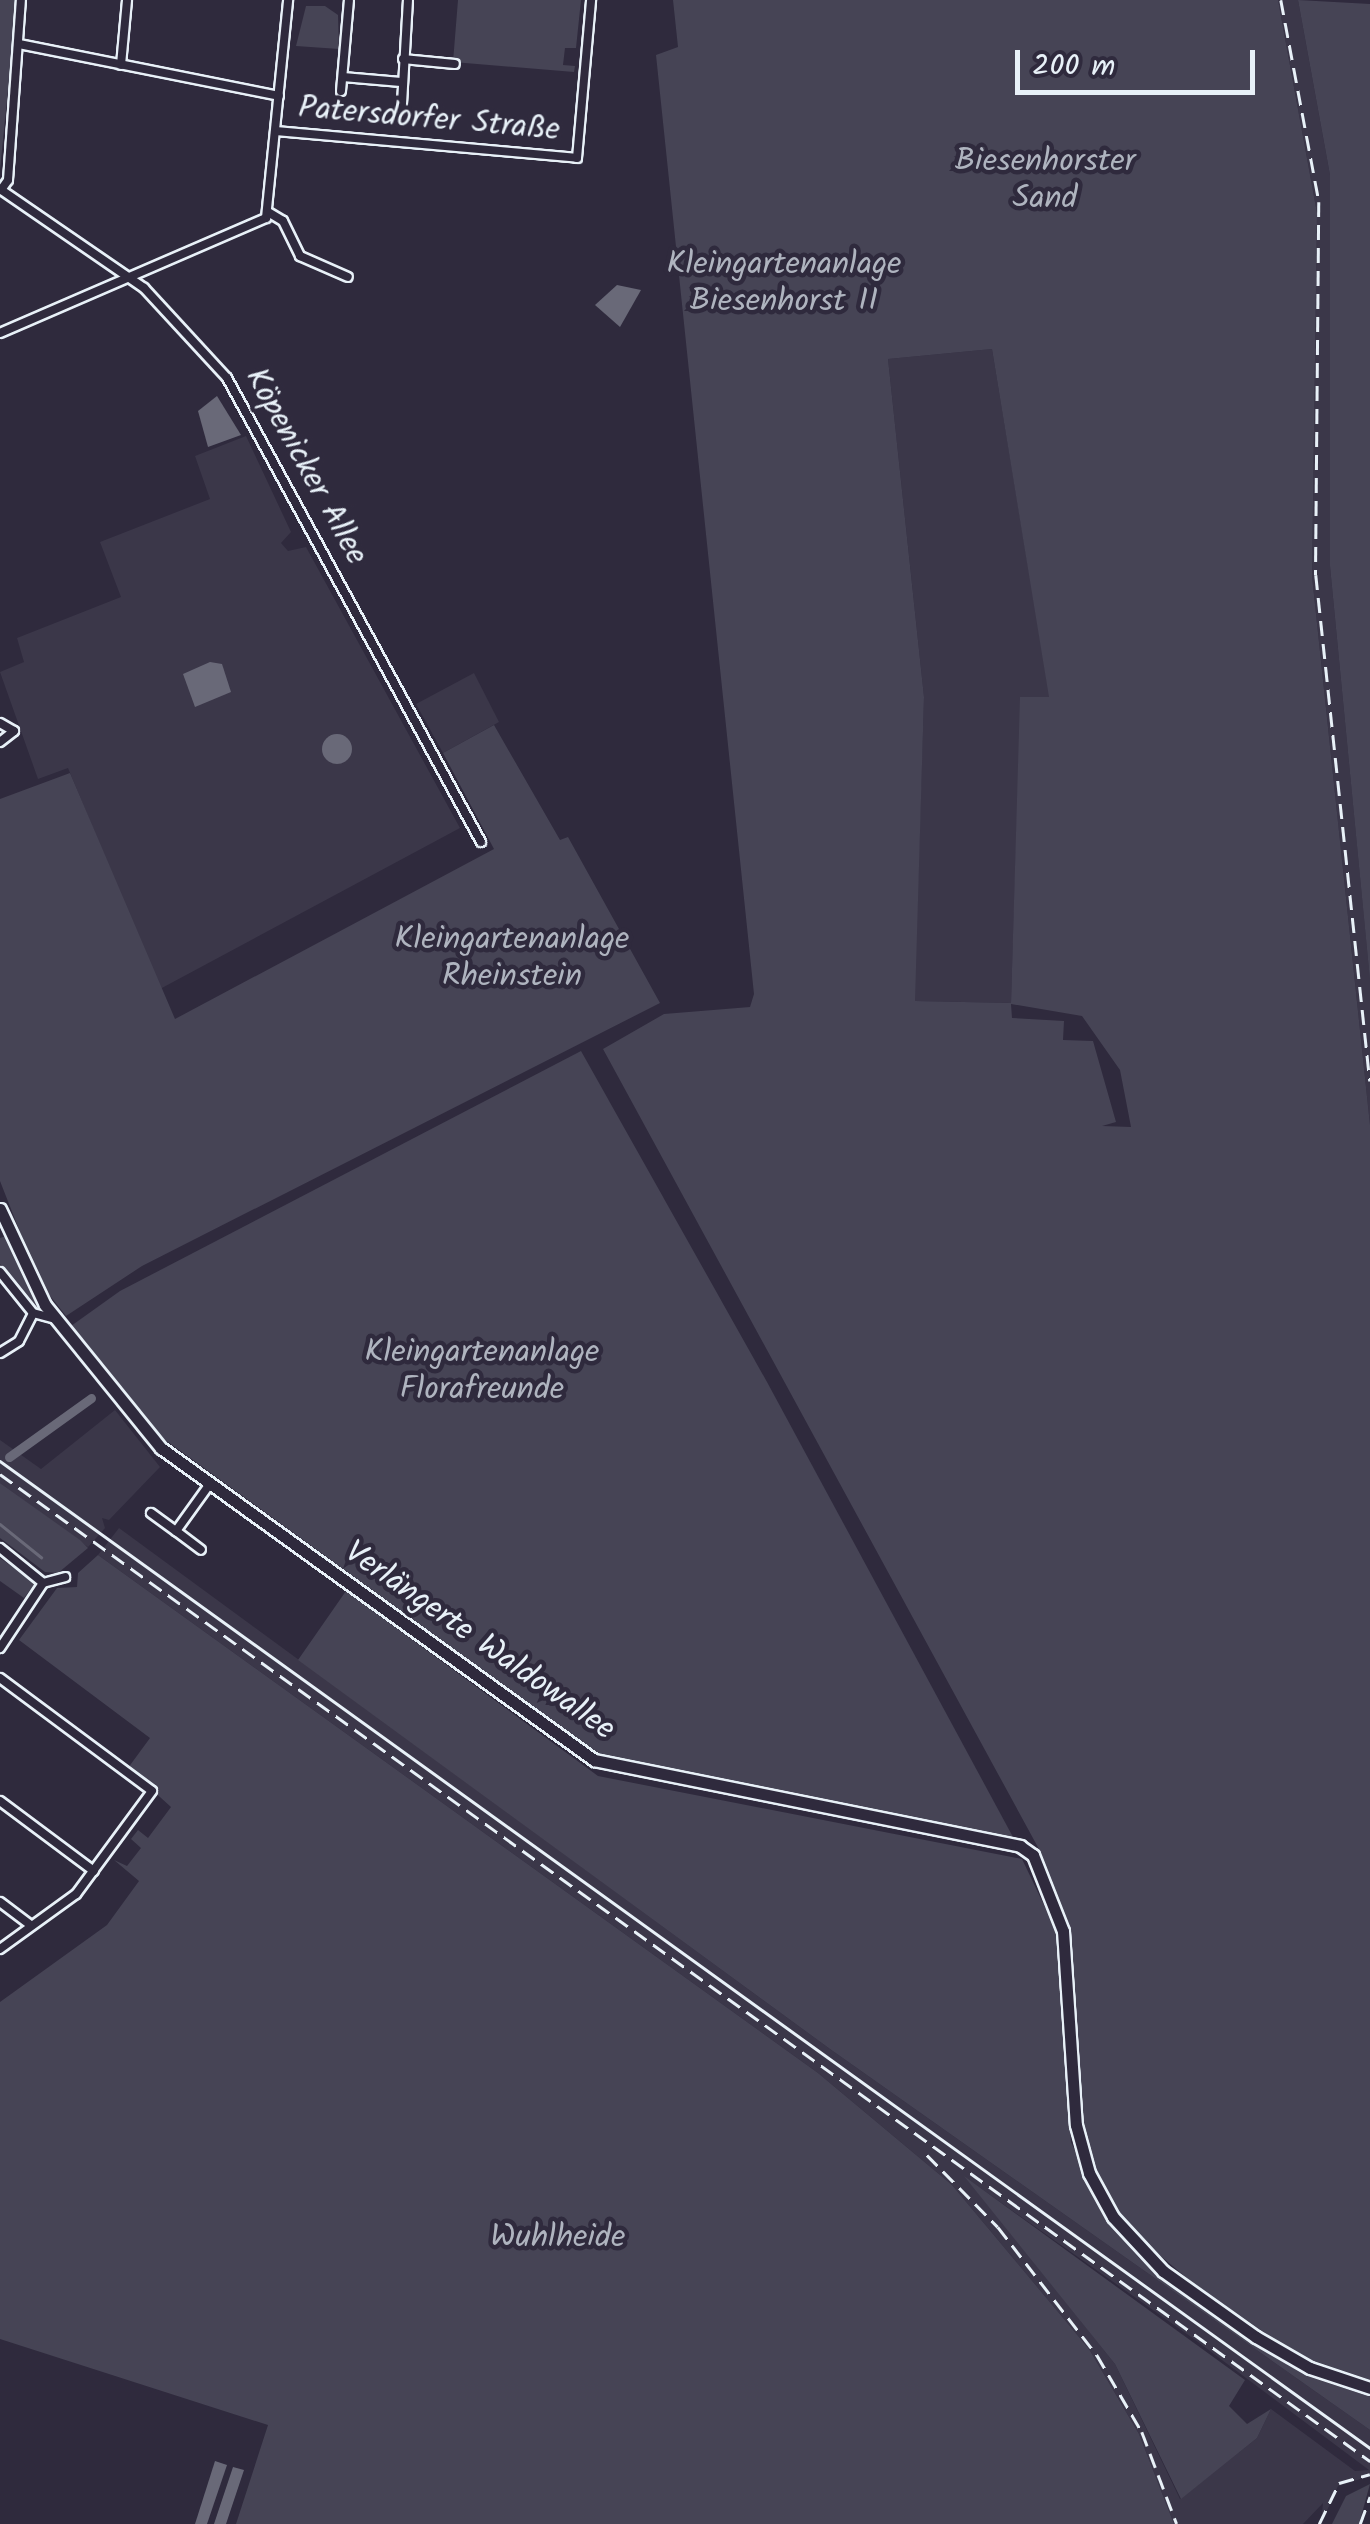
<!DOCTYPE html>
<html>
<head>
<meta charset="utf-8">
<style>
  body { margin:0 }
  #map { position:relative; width:1370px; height:2524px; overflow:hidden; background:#2f2a3d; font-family:Kalam,sans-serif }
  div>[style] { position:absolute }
  .built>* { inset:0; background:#3b3749 }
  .green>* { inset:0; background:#464455 }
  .water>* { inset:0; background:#696978 }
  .round { border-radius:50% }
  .stream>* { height:2.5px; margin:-1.25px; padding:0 1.25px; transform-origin:1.25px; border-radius:1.25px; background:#696978 }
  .canal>* { height:9px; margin:-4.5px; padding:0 4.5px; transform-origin:4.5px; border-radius:4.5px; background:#696978 }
  .roads { filter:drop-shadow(2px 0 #e8f1f8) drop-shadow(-2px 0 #e8f1f8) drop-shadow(0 2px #e8f1f8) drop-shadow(0 -2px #e8f1f8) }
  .street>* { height:8px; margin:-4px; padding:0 4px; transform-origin:4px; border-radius:4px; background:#2f2a3d }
  .secondary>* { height:11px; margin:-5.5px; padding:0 5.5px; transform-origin:5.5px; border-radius:5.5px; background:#2f2a3d }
  .tram>* { height:2.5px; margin:-1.25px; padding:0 1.25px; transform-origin:1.25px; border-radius:1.25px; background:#e8f1f8 }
  .rail>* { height:2.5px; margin-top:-1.25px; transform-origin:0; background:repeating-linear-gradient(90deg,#e8f1f8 0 15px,transparent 0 23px) }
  span { translate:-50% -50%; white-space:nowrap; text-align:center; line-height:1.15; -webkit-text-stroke:9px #2f2a3d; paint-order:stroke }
  .street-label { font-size:32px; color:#e8f1f8 }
  .park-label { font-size:32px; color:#afb4bf }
  .scale { position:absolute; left:1015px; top:50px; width:240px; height:45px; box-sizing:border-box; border:5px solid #e8f1f8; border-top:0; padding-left:12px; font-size:30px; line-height:35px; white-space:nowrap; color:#e8f1f8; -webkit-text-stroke:8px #2f2a3d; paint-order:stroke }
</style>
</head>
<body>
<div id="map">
  <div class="built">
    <i style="clip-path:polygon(1278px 0,1298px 0,1330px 175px,1330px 566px,1370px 979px,1370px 1125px,1312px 576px,1317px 213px)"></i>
    <i style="clip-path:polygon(992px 349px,1050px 698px,1021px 697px,1011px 1003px,914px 1001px,924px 697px,888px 359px)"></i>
    <i style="clip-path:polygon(246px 436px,291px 532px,281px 543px,288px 551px,306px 547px,460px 828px,160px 989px,68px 768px,38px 779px,0 672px,24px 662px,17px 638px,121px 597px,100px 542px,210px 499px,195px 456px)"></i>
    <i style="clip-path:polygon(474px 673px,499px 722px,443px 753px,416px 704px)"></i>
    <i style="clip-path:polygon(115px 1410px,160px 1467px,109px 1520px,102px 1518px,105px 1528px,88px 1547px,0 1483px,0 1440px,41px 1469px)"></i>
    <i style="clip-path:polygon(evenodd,119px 1528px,830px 2049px,1370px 2430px,1370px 2476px,1338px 2486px,1321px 2524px,1323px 2503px,1303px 2524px,1174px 2524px,1139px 2434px,1089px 2349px,952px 2185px,818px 2073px,98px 1555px,119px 1528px,969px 2180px,1194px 2339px,1369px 2470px,1355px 2471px,1271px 2409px,1257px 2438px,1180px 2499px,1115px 2364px,969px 2180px)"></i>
  </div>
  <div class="green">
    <i style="clip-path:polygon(0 0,17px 0,0 170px)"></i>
    <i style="clip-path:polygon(458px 0,581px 0,576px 48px,565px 48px,563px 65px,575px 66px,574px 72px,453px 62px)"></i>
    <i style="clip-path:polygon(evenodd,673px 0,1278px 0,1317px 213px,1312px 576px,1370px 1125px,1370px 2383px,1303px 2359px,1194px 2284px,1132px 2232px,1107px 2193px,1090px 2158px,1079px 2108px,1067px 1931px,1040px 1851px,603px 1049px,664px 1014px,750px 1007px,754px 994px,656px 55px,678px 47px,673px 0,992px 349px,1049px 697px,1020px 697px,1011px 1003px,915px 1001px,924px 697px,888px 359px,992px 349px,673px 0,1011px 1004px,1082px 1016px,1120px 1070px,1131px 1127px,1102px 1126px,1116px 1122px,1093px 1041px,1063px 1040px,1064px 1021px,1012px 1018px,1011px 1004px)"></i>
    <i style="clip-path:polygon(1298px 0,1370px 4px,1370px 980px,1330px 566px,1330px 175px)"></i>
    <i style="clip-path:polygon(306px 6px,325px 6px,338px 15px,339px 49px,296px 46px)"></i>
    <i style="clip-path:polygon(494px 725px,560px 840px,568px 837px,660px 1003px,142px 1266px,66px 1316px,40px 1283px,0 1181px,0 799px,70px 773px,175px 1019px,494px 849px,443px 753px)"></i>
    <i style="clip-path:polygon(581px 1051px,767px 1382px,1013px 1837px,601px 1756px,157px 1434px,71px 1326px,120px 1291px)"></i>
    <i style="clip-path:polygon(6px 1236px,41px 1306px,38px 1310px,0 1264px,0 1238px)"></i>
    <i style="clip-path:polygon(0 1483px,80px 1540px,88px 1548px,58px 1573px,45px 1572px,0 1538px)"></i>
    <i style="clip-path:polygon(98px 1555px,818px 2073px,952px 2185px,1089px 2349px,1139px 2434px,1174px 2524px,236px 2524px,268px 2425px,0 2339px,0 2002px,107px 1925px,139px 1881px,114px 1860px,127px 1866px,141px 1848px,131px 1839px,138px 1830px,148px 1838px,171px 1807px,128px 1768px,150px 1738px,19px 1640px,57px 1588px,77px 1587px,78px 1573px)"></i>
    <i style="clip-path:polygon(0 1558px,35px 1583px,24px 1598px,0 1581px)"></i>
    <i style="clip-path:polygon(346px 1591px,598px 1776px,1022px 1859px,1056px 1930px,1071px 2142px,1106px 2219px,1139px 2258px,1232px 2326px,1302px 2369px,1370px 2394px,1370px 2430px,830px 2049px,298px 1660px)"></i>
    <i style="clip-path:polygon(964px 2176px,1245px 2380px,1229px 2406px,1247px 2424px,1271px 2409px,1257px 2438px,1181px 2499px,1115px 2364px)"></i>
    <i style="clip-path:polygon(1370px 2484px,1359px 2524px,1332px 2524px,1346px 2496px)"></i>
  </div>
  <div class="water">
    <i style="clip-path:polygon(617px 285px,641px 290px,620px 327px,595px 305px)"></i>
    <i style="clip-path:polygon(217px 396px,241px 435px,208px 447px,198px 411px)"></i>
    <i style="clip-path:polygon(210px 662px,222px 664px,231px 692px,195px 707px,183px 674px)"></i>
    <i class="round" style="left:322px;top:734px;width:30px;height:30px"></i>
    <i style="clip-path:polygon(215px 2461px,227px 2465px,207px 2524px,195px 2524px)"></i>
    <i style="clip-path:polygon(233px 2467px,244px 2470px,226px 2524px,214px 2524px)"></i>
  </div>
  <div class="stream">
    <i style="left:0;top:1524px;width:53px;rotate:38.8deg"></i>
  </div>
  <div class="canal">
    <i style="left:9px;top:1457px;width:101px;rotate:-35.7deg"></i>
  </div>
  <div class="roads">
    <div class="street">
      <i style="left:19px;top:44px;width:265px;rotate:11.3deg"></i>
      <i style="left:403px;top:59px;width:52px;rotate:5.5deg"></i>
      <i style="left:121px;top:65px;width:65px;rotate:-84.7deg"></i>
      <i style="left:343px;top:77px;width:58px;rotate:4.9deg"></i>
      <i style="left:341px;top:91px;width:91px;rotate:-85deg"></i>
      <i style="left:401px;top:121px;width:121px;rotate:-86.7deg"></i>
      <i style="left:277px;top:131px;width:301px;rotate:5.1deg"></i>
      <i style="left:577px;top:158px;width:159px;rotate:-84.9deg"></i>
      <i style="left:0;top:189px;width:175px;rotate:34.5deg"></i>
      <i style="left:144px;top:288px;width:122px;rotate:47.3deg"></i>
      <i style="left:227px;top:378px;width:529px;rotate:61.3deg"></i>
      <i style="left:1px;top:190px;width:12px;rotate:-55deg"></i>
      <i style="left:8px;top:180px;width:180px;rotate:-85.9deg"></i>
      <i style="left:268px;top:212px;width:17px;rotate:31deg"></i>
      <i style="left:283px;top:221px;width:39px;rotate:64deg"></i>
      <i style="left:300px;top:256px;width:52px;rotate:23.6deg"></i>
      <i style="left:0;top:333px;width:290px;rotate:-23.4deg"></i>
      <i style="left:266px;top:218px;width:219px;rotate:-84.2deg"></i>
      <i style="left:0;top:723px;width:16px;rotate:30deg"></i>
      <i style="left:14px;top:731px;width:18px;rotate:142deg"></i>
      <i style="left:0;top:1272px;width:53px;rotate:51.2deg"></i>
      <i style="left:33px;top:1313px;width:24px;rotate:15deg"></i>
      <i style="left:0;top:1353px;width:22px;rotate:-32deg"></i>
      <i style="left:19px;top:1341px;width:31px;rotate:-63deg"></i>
      <i style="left:151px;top:1513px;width:31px;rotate:36deg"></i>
      <i style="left:176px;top:1531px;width:57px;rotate:-54.3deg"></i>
      <i style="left:176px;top:1531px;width:31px;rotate:37deg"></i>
      <i style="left:0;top:1548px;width:55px;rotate:39.1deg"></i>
      <i style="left:43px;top:1583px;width:23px;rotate:-15deg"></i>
      <i style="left:0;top:1648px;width:78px;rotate:-56.5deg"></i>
      <i style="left:0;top:1678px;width:189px;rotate:36.6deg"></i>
      <i style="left:152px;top:1791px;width:128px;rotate:126.4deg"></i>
      <i style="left:76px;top:1894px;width:94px;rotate:144.1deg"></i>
      <i style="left:0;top:1801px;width:117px;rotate:36.7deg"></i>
      <i style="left:0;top:1902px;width:39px;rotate:37deg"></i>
    </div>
    <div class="secondary">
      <i style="left:0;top:1209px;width:106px;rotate:64.9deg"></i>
      <i style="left:45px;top:1305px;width:184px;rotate:51deg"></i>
      <i style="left:161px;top:1448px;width:534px;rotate:35.77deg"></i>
      <i style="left:594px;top:1760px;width:435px;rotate:11.4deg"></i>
      <i style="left:1020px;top:1846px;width:16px;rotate:35deg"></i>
      <i style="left:1033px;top:1855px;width:82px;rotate:68.5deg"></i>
      <i style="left:1063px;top:1931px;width:194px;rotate:86.2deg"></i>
      <i style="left:1076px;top:2125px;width:50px;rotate:74.8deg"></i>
      <i style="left:1089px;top:2173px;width:50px;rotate:61.4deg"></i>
      <i style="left:1113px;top:2217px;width:74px;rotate:47.2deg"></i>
      <i style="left:1163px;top:2271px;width:114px;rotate:35.4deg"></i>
      <i style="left:1256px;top:2337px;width:62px;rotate:29.9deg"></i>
      <i style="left:1310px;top:2368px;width:63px;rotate:18.4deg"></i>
    </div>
  </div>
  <div class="tram">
    <i style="left:0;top:1461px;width:1689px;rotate:35.77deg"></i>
  </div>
  <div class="rail">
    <i style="left:1281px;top:0;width:206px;rotate:79.3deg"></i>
    <i style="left:1319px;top:202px;width:373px;rotate:90.5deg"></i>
    <i style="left:1316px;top:575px;width:509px;rotate:83.91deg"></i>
    <i style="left:0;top:1474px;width:1689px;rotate:35.77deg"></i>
    <i style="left:927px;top:2155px;width:101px;rotate:45.4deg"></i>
    <i style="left:998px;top:2227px;width:162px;rotate:52.3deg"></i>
    <i style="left:1097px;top:2355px;width:89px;rotate:59.7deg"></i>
    <i style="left:1142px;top:2432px;width:98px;rotate:69.2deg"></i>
    <i style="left:1319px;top:2524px;width:46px;rotate:-64deg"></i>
    <i style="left:1339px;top:2483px;width:32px;rotate:-16deg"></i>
    <i style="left:1360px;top:2524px;width:29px;rotate:-70deg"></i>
  </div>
  <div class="street-label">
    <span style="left:429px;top:120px;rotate:5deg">Patersdorfer Straße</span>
    <span style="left:305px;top:467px;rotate:61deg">Köpenicker Allee</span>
    <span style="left:479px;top:1642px;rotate:35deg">Verlängerte Waldowallee</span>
  </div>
  <div class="park-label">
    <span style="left:1045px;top:181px">Biesenhorster<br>Sand</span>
    <span style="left:784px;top:284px">Kleingartenanlage<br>Biesenhorst II</span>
    <span style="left:512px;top:959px">Kleingartenanlage<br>Rheinstein</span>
    <span style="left:482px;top:1372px">Kleingartenanlage<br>Florafreunde</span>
    <span style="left:558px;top:2238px">Wuhlheide</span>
  </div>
  <div class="scale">200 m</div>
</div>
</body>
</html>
